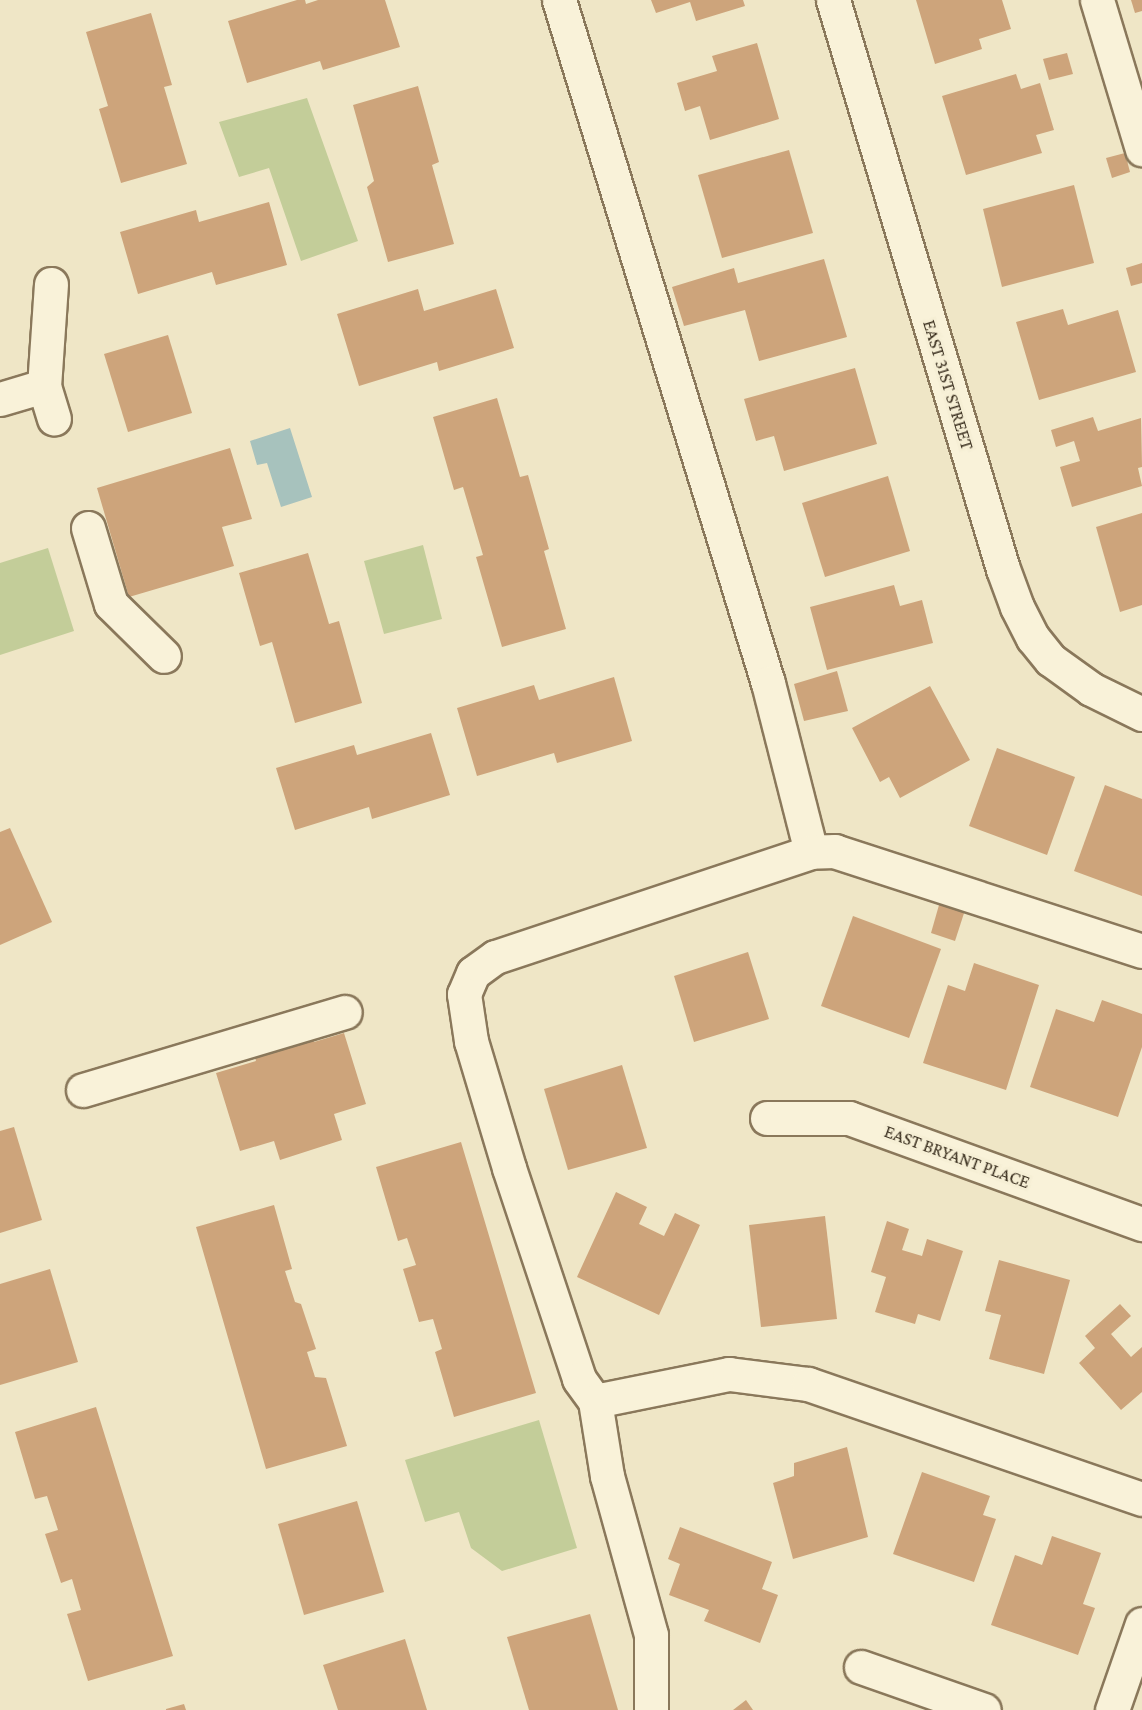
<!DOCTYPE html>
<html>
<head>
<meta charset="utf-8">
<style>
  body { margin:0 }
  #map { position:relative; width:1142px; height:1710px; overflow:hidden; background:#efe6c6; font-family:"Crimson Pro",serif }
  div>[style] { position:absolute }
  .green>* { inset:0; background:#c3cd99 }
  .water>* { inset:0; background:#a7c2bd }
  .building>* { inset:0; background:#cda47b }
  .roads { filter:drop-shadow(2px 0 #8a785b) drop-shadow(-2px 0 #8a785b) drop-shadow(0 2px #8a785b) drop-shadow(0 -2px #8a785b) }
  .minor>* { height:33px; margin:-16.5px; padding:0 16.5px; transform-origin:16.5px; border-radius:16.5px; background:#f9f2d9 }
  span { translate:-50% -50%; white-space:nowrap; text-align:center; line-height:1.15; -webkit-text-stroke:6px #f6efd5; paint-order:stroke }
  .street-label { font-size:18px; color:#3a2f1f }
</style>
</head>
<body>
<div id="map">
  <div class="green">
    <i style="clip-path:polygon(307px 98px,358px 241px,301px 261px,269px 168px,239px 177px,219px 122px)"></i>
    <i style="clip-path:polygon(423px 545px,442px 619px,384px 634px,364px 561px)"></i>
    <i style="clip-path:polygon(48px 548px,74px 631px,0 655px,0 563px)"></i>
    <i style="clip-path:polygon(539px 1420px,577px 1548px,502px 1571px,471px 1548px,459px 1512px,425px 1522px,405px 1460px)"></i>
  </div>
  <div class="water">
    <i style="clip-path:polygon(290px 428px,312px 497px,281px 507px,267px 463px,257px 465px,250px 441px)"></i>
  </div>
  <div class="building">
    <i style="clip-path:polygon(297px 0,305px 0,306px 4px,318px 0,385px 0,400px 47px,323px 70px,320px 61px,247px 83px,228px 21px)"></i>
    <i style="clip-path:polygon(651px 0,743px 0,745px 6px,696px 21px,690px 2px,656px 13px)"></i>
    <i style="clip-path:polygon(916px 0,1002px 0,1011px 29px,979px 39px,982px 49px,935px 64px)"></i>
    <i style="clip-path:polygon(1131px 0,1142px 0,1142px 11px,1135px 13px)"></i>
    <i style="clip-path:polygon(151px 13px,172px 85px,164px 87px,187px 164px,121px 183px,99px 109px,108px 106px,86px 32px)"></i>
    <i style="clip-path:polygon(757px 43px,779px 119px,710px 140px,700px 106px,685px 111px,677px 83px,717px 71px,712px 56px)"></i>
    <i style="clip-path:polygon(1067px 53px,1073px 74px,1049px 80px,1043px 59px)"></i>
    <i style="clip-path:polygon(1016px 74px,1021px 89px,1040px 83px,1054px 130px,1036px 135px,1042px 153px,966px 175px,942px 96px)"></i>
    <i style="clip-path:polygon(418px 86px,439px 162px,432px 165px,454px 244px,388px 262px,367px 187px,374px 181px,353px 105px)"></i>
    <i style="clip-path:polygon(789px 150px,813px 233px,722px 258px,698px 175px)"></i>
    <i style="clip-path:polygon(1125px 153px,1130px 172px,1112px 178px,1106px 158px)"></i>
    <i style="clip-path:polygon(1074px 185px,1094px 263px,1002px 287px,983px 209px)"></i>
    <i style="clip-path:polygon(269px 202px,287px 265px,216px 285px,212px 272px,138px 294px,120px 232px,196px 210px,199px 222px)"></i>
    <i style="clip-path:polygon(824px 259px,847px 337px,759px 361px,745px 310px,684px 326px,672px 287px,734px 268px,738px 283px)"></i>
    <i style="clip-path:polygon(1142px 263px,1142px 283px,1131px 286px,1126px 268px)"></i>
    <i style="clip-path:polygon(418px 289px,424px 311px,496px 289px,514px 348px,439px 371px,437px 362px,359px 386px,337px 314px)"></i>
    <i style="clip-path:polygon(1063px 309px,1068px 325px,1118px 310px,1136px 372px,1039px 400px,1016px 322px)"></i>
    <i style="clip-path:polygon(168px 335px,192px 413px,128px 432px,104px 354px)"></i>
    <i style="clip-path:polygon(855px 368px,877px 444px,784px 471px,774px 436px,756px 441px,744px 399px)"></i>
    <i style="clip-path:polygon(497px 398px,520px 477px,528px 475px,549px 549px,544px 551px,566px 629px,502px 647px,476px 557px,483px 555px,463px 487px,454px 490px,433px 417px)"></i>
    <i style="clip-path:polygon(1093px 417px,1098px 431px,1141px 418px,1142px 467px,1138px 468px,1142px 486px,1072px 507px,1060px 467px,1080px 461px,1074px 441px,1056px 447px,1051px 430px)"></i>
    <i style="clip-path:polygon(230px 448px,252px 519px,222px 527px,234px 566px,129px 597px,97px 488px)"></i>
    <i style="clip-path:polygon(888px 476px,910px 551px,825px 577px,802px 503px)"></i>
    <i style="clip-path:polygon(1142px 513px,1142px 605px,1120px 612px,1096px 527px)"></i>
    <i style="clip-path:polygon(308px 553px,329px 624px,339px 621px,362px 703px,295px 723px,272px 642px,260px 646px,239px 573px)"></i>
    <i style="clip-path:polygon(894px 585px,900px 606px,922px 600px,933px 643px,827px 670px,810px 607px)"></i>
    <i style="clip-path:polygon(837px 671px,848px 711px,804px 721px,794px 684px)"></i>
    <i style="clip-path:polygon(614px 677px,632px 741px,557px 763px,554px 753px,477px 776px,457px 708px,534px 685px,539px 700px)"></i>
    <i style="clip-path:polygon(930px 686px,970px 760px,900px 798px,889px 777px,880px 782px,852px 728px)"></i>
    <i style="clip-path:polygon(431px 733px,450px 795px,372px 819px,369px 807px,295px 830px,276px 768px,354px 745px,357px 755px)"></i>
    <i style="clip-path:polygon(997px 748px,1075px 777px,1047px 855px,969px 826px)"></i>
    <i style="clip-path:polygon(1105px 785px,1142px 799px,1142px 896px,1074px 871px)"></i>
    <i style="clip-path:polygon(10px 828px,52px 922px,0 945px,0 832px)"></i>
    <i style="clip-path:polygon(941px 898px,966px 907px,955px 941px,931px 933px)"></i>
    <i style="clip-path:polygon(853px 916px,941px 949px,909px 1038px,821px 1006px)"></i>
    <i style="clip-path:polygon(748px 952px,769px 1019px,694px 1042px,674px 976px)"></i>
    <i style="clip-path:polygon(974px 963px,1039px 985px,1006px 1090px,923px 1063px,948px 985px,965px 991px)"></i>
    <i style="clip-path:polygon(1102px 1000px,1142px 1014px,1142px 1047px,1118px 1117px,1030px 1087px,1056px 1009px,1094px 1022px)"></i>
    <i style="clip-path:polygon(311px 1033px,314px 1042px,344px 1033px,366px 1104px,334px 1114px,342px 1140px,280px 1160px,274px 1141px,240px 1151px,216px 1073px,256px 1061px,253px 1051px)"></i>
    <i style="clip-path:polygon(622px 1065px,647px 1148px,568px 1170px,544px 1089px)"></i>
    <i style="clip-path:polygon(14px 1127px,42px 1220px,0 1233px,0 1131px)"></i>
    <i style="clip-path:polygon(461px 1142px,536px 1393px,454px 1417px,435px 1352px,442px 1349px,433px 1319px,419px 1322px,403px 1269px,416px 1265px,407px 1238px,398px 1241px,376px 1167px)"></i>
    <i style="clip-path:polygon(616px 1192px,647px 1207px,639px 1224px,664px 1236px,675px 1213px,700px 1225px,659px 1315px,577px 1277px)"></i>
    <i style="clip-path:polygon(274px 1205px,292px 1269px,285px 1271px,295px 1302px,301px 1304px,316px 1349px,307px 1352px,315px 1377px,326px 1378px,347px 1446px,266px 1469px,196px 1227px)"></i>
    <i style="clip-path:polygon(825px 1216px,837px 1319px,761px 1327px,749px 1225px)"></i>
    <i style="clip-path:polygon(887px 1221px,909px 1229px,902px 1250px,922px 1256px,927px 1239px,963px 1251px,940px 1321px,918px 1314px,915px 1324px,875px 1312px,886px 1277px,871px 1272px)"></i>
    <i style="clip-path:polygon(999px 1260px,1070px 1280px,1044px 1374px,989px 1359px,1001px 1315px,985px 1311px)"></i>
    <i style="clip-path:polygon(50px 1269px,78px 1362px,0 1385px,0 1284px)"></i>
    <i style="clip-path:polygon(1120px 1304px,1131px 1316px,1111px 1334px,1131px 1357px,1142px 1347px,1142px 1392px,1121px 1410px,1079px 1363px,1095px 1348px,1085px 1336px)"></i>
    <i style="clip-path:polygon(96px 1407px,173px 1656px,88px 1681px,67px 1614px,81px 1610px,72px 1579px,61px 1583px,45px 1534px,58px 1530px,47px 1496px,35px 1499px,15px 1432px)"></i>
    <i style="clip-path:polygon(847px 1447px,868px 1537px,793px 1559px,773px 1483px,794px 1476px,794px 1463px)"></i>
    <i style="clip-path:polygon(922px 1472px,990px 1496px,983px 1515px,996px 1519px,974px 1582px,893px 1554px)"></i>
    <i style="clip-path:polygon(357px 1501px,384px 1592px,304px 1615px,278px 1524px)"></i>
    <i style="clip-path:polygon(680px 1527px,772px 1562px,762px 1589px,778px 1595px,760px 1643px,704px 1621px,709px 1610px,669px 1595px,680px 1564px,668px 1559px)"></i>
    <i style="clip-path:polygon(1052px 1536px,1101px 1553px,1083px 1604px,1095px 1608px,1078px 1655px,991px 1625px,1015px 1555px,1042px 1565px)"></i>
    <i style="clip-path:polygon(590px 1614px,618px 1710px,529px 1710px,507px 1637px)"></i>
    <i style="clip-path:polygon(405px 1639px,427px 1710px,338px 1710px,323px 1665px)"></i>
    <i style="clip-path:polygon(746px 1700px,753px 1710px,733px 1710px)"></i>
    <i style="clip-path:polygon(184px 1704px,186px 1710px,166px 1710px,166px 1709px)"></i>
  </div>
  <div class="roads">
    <div class="minor">
      <i style="left:559px;top:0;width:714px;rotate:72.99deg"></i>
      <i style="left:768px;top:683px;width:174px;rotate:75.7deg"></i>
      <i style="left:833px;top:0;width:594px;rotate:73.37deg"></i>
      <i style="left:1003px;top:569px;width:40px;rotate:69.8deg"></i>
      <i style="left:1017px;top:607px;width:35px;rotate:63deg"></i>
      <i style="left:1033px;top:638px;width:28px;rotate:51deg"></i>
      <i style="left:1051px;top:660px;width:49px;rotate:35.9deg"></i>
      <i style="left:1091px;top:689px;width:57px;rotate:26.1deg"></i>
      <i style="left:1097px;top:0;width:156px;rotate:73.2deg"></i>
      <i style="left:51px;top:284px;width:102px;rotate:93.9deg"></i>
      <i style="left:44px;top:386px;width:34px;rotate:73deg"></i>
      <i style="left:0;top:399px;width:46px;rotate:-16.5deg"></i>
      <i style="left:88px;top:528px;width:79px;rotate:73.2deg"></i>
      <i style="left:111px;top:604px;width:74px;rotate:44.5deg"></i>
      <i style="left:1142px;top:951px;width:323px;rotate:-162deg"></i>
      <i style="left:835px;top:851px;width:24px;rotate:178deg"></i>
      <i style="left:811px;top:852px;width:333px;rotate:161.6deg"></i>
      <i style="left:495px;top:957px;width:27px;rotate:144deg"></i>
      <i style="left:473px;top:973px;width:23px;rotate:113deg"></i>
      <i style="left:464px;top:994px;width:48px;rotate:81.5deg"></i>
      <i style="left:471px;top:1041px;width:133px;rotate:73.3deg"></i>
      <i style="left:509px;top:1168px;width:222px;rotate:71.6deg"></i>
      <i style="left:579px;top:1379px;width:27px;rotate:54deg"></i>
      <i style="left:595px;top:1401px;width:137px;rotate:-11.4deg"></i>
      <i style="left:729px;top:1374px;width:80px;rotate:7.2deg"></i>
      <i style="left:808px;top:1384px;width:353px;rotate:19deg"></i>
      <i style="left:83px;top:1090px;width:273px;rotate:-16.6deg"></i>
      <i style="left:767px;top:1118px;width:82px"></i>
      <i style="left:849px;top:1118px;width:312px;rotate:19.9deg"></i>
      <i style="left:595px;top:1401px;width:76px;rotate:80.9deg"></i>
      <i style="left:607px;top:1476px;width:165px;rotate:74.5deg"></i>
      <i style="left:651px;top:1635px;width:75px;rotate:90deg"></i>
      <i style="left:861px;top:1667px;width:130px;rotate:19.3deg"></i>
      <i style="left:1112px;top:1710px;width:91px;rotate:-70.8deg"></i>
    </div>
  </div>
  <div class="street-label">
    <span style="left:948px;top:385px;rotate:73deg">EAST 31ST STREET</span>
    <span style="left:957px;top:1157px;rotate:20deg">EAST BRYANT PLACE</span>
  </div>
</div>
</body>
</html>
